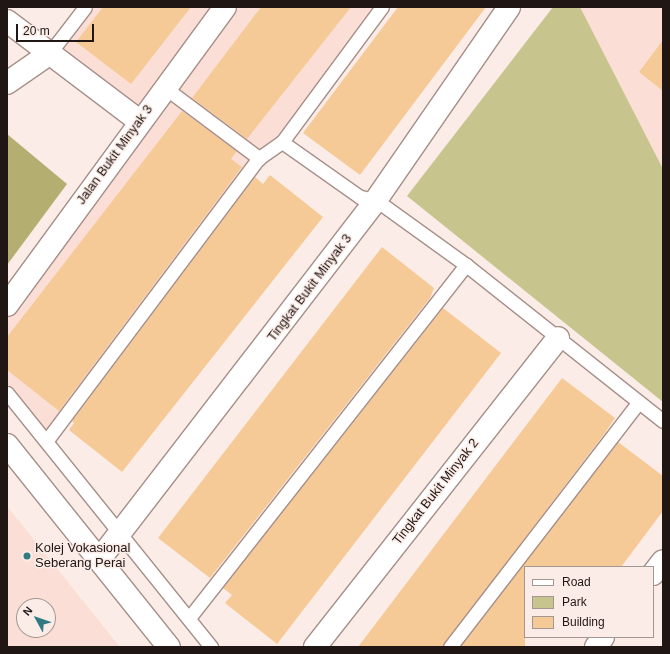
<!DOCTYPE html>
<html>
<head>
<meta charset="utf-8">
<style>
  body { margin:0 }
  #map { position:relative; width:670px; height:654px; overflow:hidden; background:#fbece7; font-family:Helvetica,sans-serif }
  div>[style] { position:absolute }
  .built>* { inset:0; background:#fbdfd7 }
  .green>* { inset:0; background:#c8c48e }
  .forest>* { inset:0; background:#b4af70 }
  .building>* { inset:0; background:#f6ca97 }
  .roads { filter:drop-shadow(1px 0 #a68f88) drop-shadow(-1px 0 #a68f88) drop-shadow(0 1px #a68f88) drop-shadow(0 -1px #a68f88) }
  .lane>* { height:13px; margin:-6.5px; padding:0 6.5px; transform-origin:6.5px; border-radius:6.5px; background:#fff }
  .street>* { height:22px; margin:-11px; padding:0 11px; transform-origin:11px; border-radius:11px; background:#fff }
  .dots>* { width:11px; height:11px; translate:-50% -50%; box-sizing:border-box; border:2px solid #fbece7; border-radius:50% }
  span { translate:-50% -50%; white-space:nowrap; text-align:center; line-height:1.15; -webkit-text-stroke:3px #fbece7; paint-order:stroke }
  .street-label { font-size:13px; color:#201714 }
  .poi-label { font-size:13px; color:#201714 }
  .left { translate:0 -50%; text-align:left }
  .frame { position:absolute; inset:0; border:8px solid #201714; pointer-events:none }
  .legend { position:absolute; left:524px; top:566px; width:130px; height:72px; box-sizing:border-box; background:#fbece7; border:1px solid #a39793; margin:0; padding:5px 7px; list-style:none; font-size:12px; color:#201714 }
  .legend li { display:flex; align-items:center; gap:8px; height:20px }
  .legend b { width:20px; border:1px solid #a39793 }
  .north { position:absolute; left:16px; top:598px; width:40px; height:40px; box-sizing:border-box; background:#fbece7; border:1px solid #a39793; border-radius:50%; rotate:310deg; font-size:11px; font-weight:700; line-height:16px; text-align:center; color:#201714 }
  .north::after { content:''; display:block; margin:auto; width:14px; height:18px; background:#327a82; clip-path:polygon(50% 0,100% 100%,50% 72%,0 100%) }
  .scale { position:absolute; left:16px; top:24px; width:78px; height:18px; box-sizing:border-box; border:2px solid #201714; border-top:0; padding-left:5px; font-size:12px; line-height:14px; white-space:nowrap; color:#201714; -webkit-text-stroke:3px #fbece7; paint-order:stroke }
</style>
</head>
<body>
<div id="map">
  <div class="built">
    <i style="clip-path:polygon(86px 7px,376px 7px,47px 440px,7px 393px,7px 305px,139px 121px,49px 54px)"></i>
    <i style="clip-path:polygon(580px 7px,663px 7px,663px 169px)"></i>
    <i style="clip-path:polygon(evenodd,7px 506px,120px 647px,7px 647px,7px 506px,24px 606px,48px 606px,48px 630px,24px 630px,24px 606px)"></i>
  </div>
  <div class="green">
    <i style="clip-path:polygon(553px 7px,580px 7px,663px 169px,663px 402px,407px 196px)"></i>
  </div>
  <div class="forest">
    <i style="clip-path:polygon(7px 134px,67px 184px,7px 265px)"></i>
  </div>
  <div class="building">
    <i style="clip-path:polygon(103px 7px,191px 7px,131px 84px,76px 42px)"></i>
    <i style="clip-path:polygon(261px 7px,351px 7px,247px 139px,192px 98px)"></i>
    <i style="clip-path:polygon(398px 7px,486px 7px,360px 175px,303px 133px)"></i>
    <i style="clip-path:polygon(663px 40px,663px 91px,639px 72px)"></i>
    <i style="clip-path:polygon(182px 111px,237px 151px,231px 159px,242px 167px,59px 411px,7px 370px,7px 337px)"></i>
    <i style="clip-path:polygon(270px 175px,323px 217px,122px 472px,69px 430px,74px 423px,72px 421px,255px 177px,263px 184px)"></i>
    <i style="clip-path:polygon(382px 247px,434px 288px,430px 298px,210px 578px,158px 538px)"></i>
    <i style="clip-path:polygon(443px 308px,501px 353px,277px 644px,225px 603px,232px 595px,223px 588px)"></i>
    <i style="clip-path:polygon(562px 378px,615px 418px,605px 433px,442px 647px,358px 647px)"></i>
    <i style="clip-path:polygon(618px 442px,663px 476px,663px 511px,621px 567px,525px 567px,525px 647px,460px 647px)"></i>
  </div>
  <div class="roads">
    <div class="lane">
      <i style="left:49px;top:54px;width:59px;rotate:-52.5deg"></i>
      <i style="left:164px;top:87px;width:119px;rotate:36.8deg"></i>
      <i style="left:282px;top:142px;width:95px;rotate:35.2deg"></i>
      <i style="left:360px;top:197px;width:16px;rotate:11deg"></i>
      <i style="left:376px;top:200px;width:111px;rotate:35.8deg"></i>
      <i style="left:466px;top:265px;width:251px;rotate:38.4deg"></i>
      <i style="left:7px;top:393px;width:326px;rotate:51.2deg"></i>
      <i style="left:47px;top:440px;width:353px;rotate:-53.1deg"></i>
      <i style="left:259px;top:158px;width:28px;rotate:-35deg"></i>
      <i style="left:282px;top:142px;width:168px;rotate:-53.5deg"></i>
      <i style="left:189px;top:618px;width:449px;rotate:-51.9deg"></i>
      <i style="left:450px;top:647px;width:308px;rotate:-52.4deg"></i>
    </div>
    <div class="street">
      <i style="left:7px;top:21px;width:166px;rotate:37.1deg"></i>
      <i style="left:7px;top:83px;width:51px;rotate:-34.6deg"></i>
      <i style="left:7px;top:305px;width:369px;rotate:-53.8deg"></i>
      <i style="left:7px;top:445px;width:259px;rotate:51.3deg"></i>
      <i style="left:99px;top:560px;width:454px;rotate:-52.4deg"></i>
      <i style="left:376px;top:200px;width:234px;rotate:-55.4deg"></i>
      <i style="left:653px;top:574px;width:16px;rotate:-52deg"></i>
      <i style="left:315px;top:647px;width:393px;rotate:-51.8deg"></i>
      <i style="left:596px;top:647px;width:12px;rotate:-55deg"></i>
    </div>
  </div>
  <div class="dots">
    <i style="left:27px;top:556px;background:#327a82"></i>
  </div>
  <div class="street-label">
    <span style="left:115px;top:155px;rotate:-54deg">Jalan Bukit Minyak 3</span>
    <span style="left:310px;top:288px;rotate:-53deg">Tingkat Bukit Minyak 3</span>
    <span style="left:436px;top:492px;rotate:-52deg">Tingkat Bukit Minyak 2</span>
  </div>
  <div class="poi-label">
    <span class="left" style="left:35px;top:556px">Kolej Vokasional<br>Seberang Perai</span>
  </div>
  <div class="frame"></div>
  <ul class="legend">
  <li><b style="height:5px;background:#fff"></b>Road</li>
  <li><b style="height:11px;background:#c8c48e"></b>Park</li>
  <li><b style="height:11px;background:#f6ca97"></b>Building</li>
  </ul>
  <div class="north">N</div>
  <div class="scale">20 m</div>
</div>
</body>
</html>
